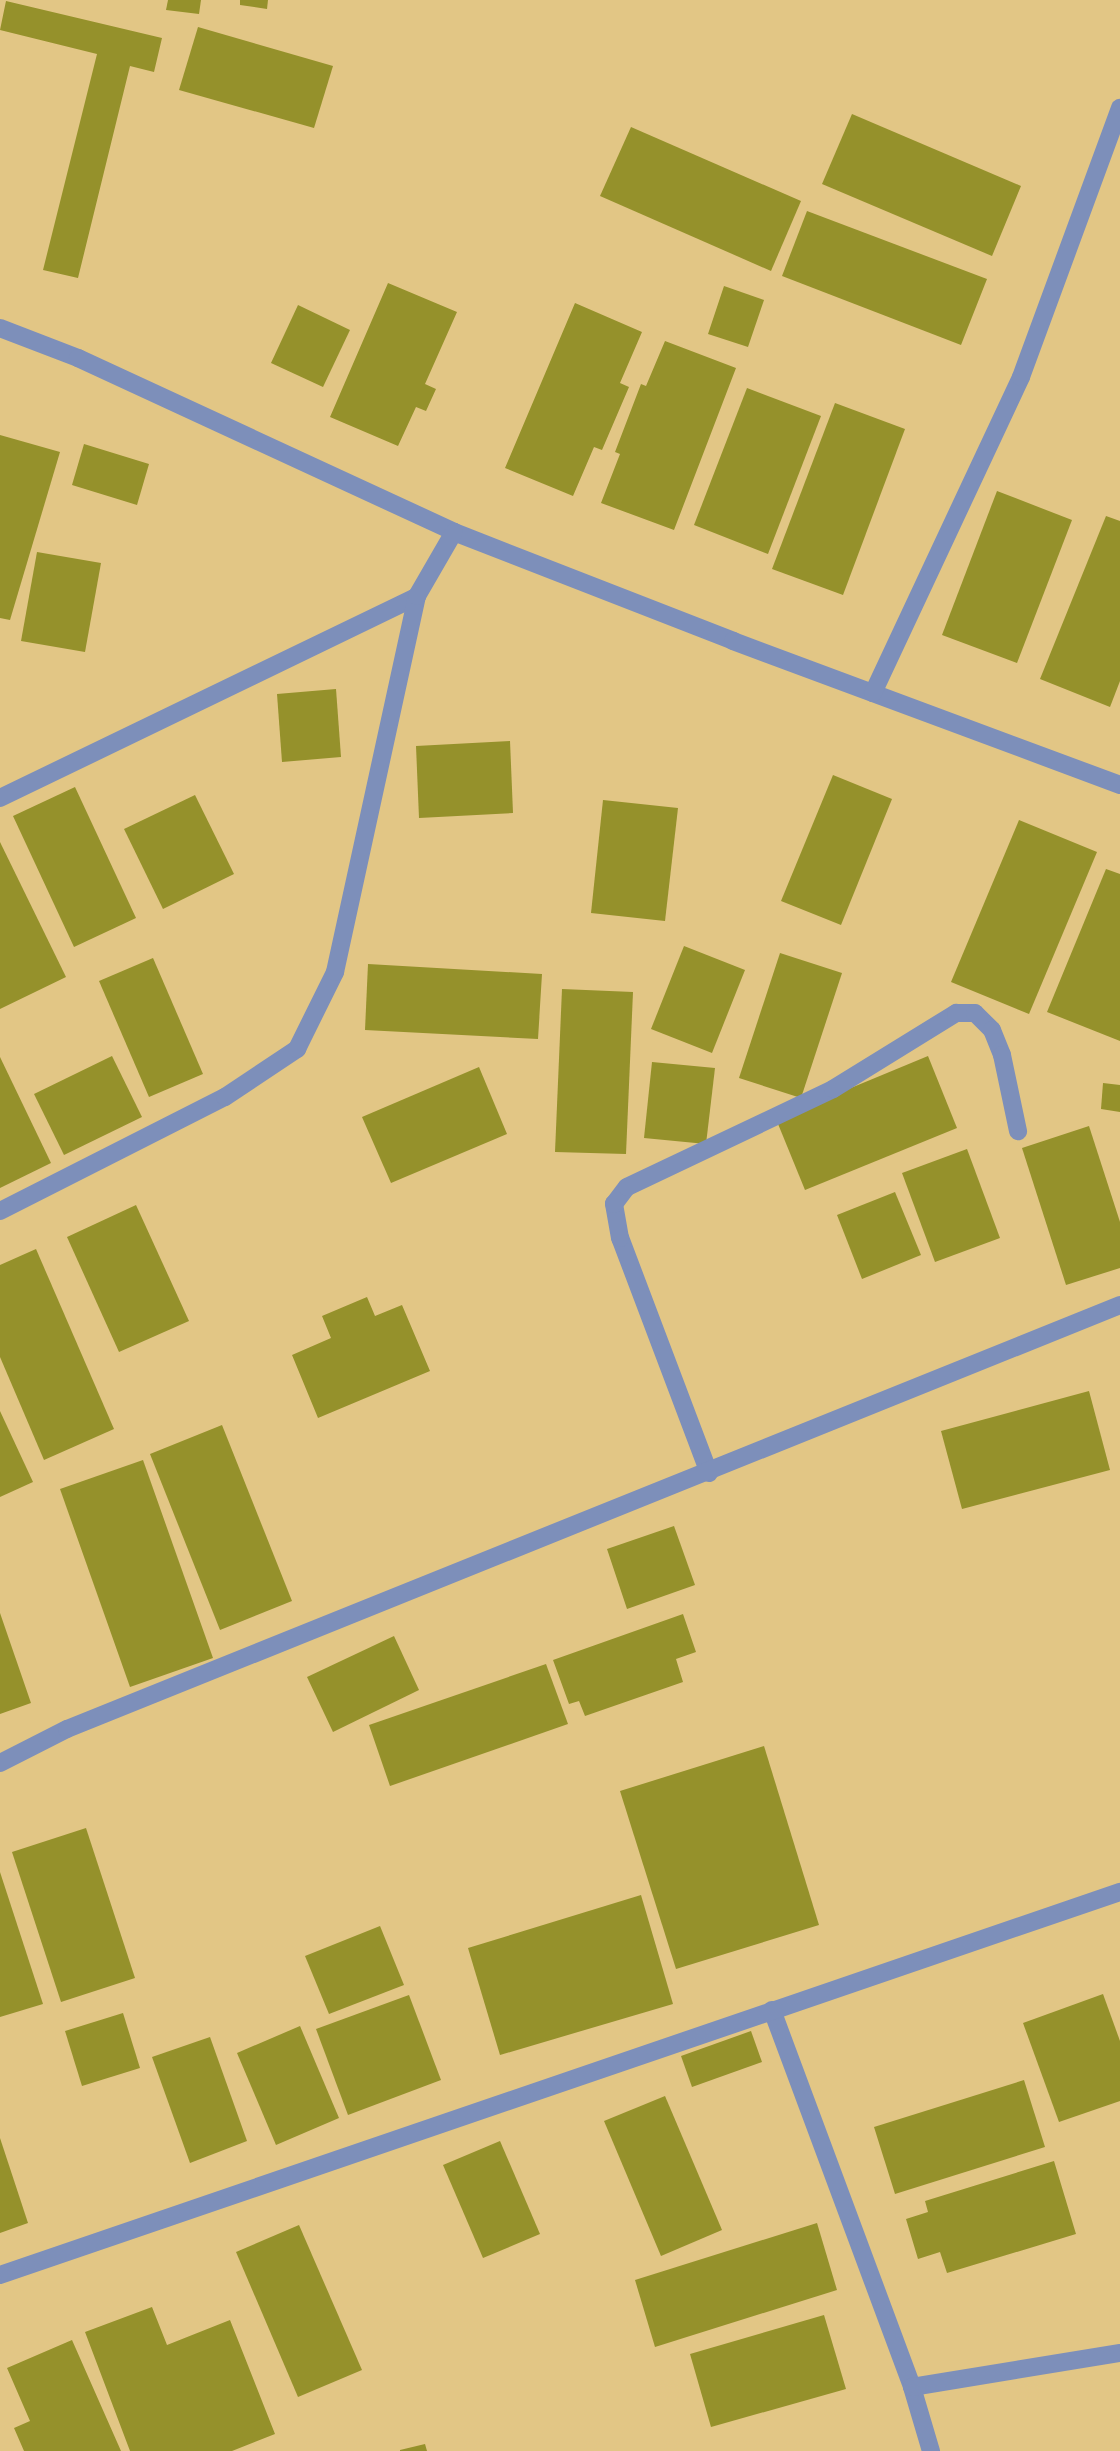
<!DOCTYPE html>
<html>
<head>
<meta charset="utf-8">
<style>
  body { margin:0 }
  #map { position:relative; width:1120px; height:2451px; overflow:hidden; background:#e2c685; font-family:Ubuntu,sans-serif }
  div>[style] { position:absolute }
  .building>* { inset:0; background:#95912b }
  .minor>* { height:18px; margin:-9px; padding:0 9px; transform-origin:9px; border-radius:9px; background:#7d8fba }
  span { translate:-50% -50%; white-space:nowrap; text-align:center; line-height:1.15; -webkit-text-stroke:4.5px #f6e9c9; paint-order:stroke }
</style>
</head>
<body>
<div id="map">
  <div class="building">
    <i style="clip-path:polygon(168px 0,201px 0,199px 14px,166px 10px)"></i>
    <i style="clip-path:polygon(240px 0,268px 0,267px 9px,240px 5px)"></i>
    <i style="clip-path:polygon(6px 1px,162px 38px,154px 72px,130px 66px,78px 278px,43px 270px,97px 54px,0 30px)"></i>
    <i style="clip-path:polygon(198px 27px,333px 66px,314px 128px,179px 90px)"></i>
    <i style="clip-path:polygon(852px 114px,1021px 186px,992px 256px,822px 184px)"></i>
    <i style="clip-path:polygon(631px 127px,801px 201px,771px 271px,600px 196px)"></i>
    <i style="clip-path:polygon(807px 211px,987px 279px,961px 345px,782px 276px)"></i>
    <i style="clip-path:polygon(388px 283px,457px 312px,425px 384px,436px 389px,426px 411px,416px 407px,398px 446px,330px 417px)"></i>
    <i style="clip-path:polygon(724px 286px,764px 300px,748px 347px,708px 334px)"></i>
    <i style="clip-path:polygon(575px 303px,642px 332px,620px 383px,629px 387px,602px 450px,594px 447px,573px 496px,505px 468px)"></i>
    <i style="clip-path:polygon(298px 305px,350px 330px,323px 387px,271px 363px)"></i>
    <i style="clip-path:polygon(665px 341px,736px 368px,674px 530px,601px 503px,620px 454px,615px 452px,641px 384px,646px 386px)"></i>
    <i style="clip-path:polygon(747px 388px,821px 416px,768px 554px,694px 525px)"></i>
    <i style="clip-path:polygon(835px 403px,905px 429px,843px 595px,772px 569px)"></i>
    <i style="clip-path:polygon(0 435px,60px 452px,10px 620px,0 618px)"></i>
    <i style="clip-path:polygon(84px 444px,149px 464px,137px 505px,72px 485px)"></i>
    <i style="clip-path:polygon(997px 491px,1072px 520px,1017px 663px,942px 635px)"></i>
    <i style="clip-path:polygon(1106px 516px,1120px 521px,1120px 681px,1110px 707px,1040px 679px)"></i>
    <i style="clip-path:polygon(37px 552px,101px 563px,85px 652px,21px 641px)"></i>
    <i style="clip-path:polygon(336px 689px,341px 757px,282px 762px,277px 694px)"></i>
    <i style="clip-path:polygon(510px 741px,513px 813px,419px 818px,416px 746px)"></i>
    <i style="clip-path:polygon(833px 775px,892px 799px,841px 925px,781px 901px)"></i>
    <i style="clip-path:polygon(75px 787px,136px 918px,74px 947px,13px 816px)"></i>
    <i style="clip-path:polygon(195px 795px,234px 874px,163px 909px,124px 829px)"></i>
    <i style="clip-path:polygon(603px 800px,678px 808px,665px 921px,591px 913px)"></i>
    <i style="clip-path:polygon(1019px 820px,1097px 852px,1029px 1014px,951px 982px)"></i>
    <i style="clip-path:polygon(0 842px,66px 977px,0 1009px)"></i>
    <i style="clip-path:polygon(1106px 869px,1120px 874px,1120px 1041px,1047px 1012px)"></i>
    <i style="clip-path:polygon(684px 946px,745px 970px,712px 1053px,651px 1029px)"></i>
    <i style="clip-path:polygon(780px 953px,842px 973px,801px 1098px,739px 1078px)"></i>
    <i style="clip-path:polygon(153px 958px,203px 1074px,149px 1097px,99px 981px)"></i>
    <i style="clip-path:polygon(368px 964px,542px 974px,538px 1039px,365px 1030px)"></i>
    <i style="clip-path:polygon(562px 989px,633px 992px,626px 1154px,555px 1152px)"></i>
    <i style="clip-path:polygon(112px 1056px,142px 1117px,64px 1155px,34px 1094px)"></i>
    <i style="clip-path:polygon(928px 1056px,957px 1128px,805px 1190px,776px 1119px)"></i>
    <i style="clip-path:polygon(0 1057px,51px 1163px,0 1188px)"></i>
    <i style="clip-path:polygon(652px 1062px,715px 1068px,706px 1144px,644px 1138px)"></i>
    <i style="clip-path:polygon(479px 1067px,507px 1134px,391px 1183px,362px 1117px)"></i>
    <i style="clip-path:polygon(1103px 1083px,1120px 1085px,1120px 1112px,1101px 1109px)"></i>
    <i style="clip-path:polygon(1089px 1126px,1120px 1222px,1120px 1268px,1066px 1285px,1022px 1148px)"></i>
    <i style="clip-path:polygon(967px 1149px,1000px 1238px,935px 1262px,902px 1173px)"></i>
    <i style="clip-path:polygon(895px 1192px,921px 1255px,862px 1279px,837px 1215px)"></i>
    <i style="clip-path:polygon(136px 1205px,189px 1321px,119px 1352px,67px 1237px)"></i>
    <i style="clip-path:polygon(36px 1249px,114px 1429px,44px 1460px,0 1357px,0 1265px)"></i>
    <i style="clip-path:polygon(367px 1297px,375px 1316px,402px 1305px,430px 1371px,318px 1418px,292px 1355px,331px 1338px,322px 1316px)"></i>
    <i style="clip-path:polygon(1089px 1391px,1110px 1470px,962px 1509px,941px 1431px)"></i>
    <i style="clip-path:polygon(0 1411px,33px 1482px,0 1497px)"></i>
    <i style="clip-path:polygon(222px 1425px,292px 1601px,220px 1630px,150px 1454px)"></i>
    <i style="clip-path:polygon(143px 1460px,213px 1658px,130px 1687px,60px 1489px)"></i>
    <i style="clip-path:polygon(674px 1526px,695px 1585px,627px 1609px,607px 1549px)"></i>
    <i style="clip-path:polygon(0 1613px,31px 1703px,0 1714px)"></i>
    <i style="clip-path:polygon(683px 1614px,696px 1652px,676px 1659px,683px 1682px,585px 1716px,579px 1701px,569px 1704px,553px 1660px)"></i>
    <i style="clip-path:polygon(394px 1636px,419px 1690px,333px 1732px,307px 1677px)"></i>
    <i style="clip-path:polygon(546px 1664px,568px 1724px,390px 1786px,369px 1725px)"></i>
    <i style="clip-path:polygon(764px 1746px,819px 1925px,676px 1969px,620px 1791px)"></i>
    <i style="clip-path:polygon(86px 1828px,135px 1978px,61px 2002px,12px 1852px)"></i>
    <i style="clip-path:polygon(0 1872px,43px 2004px,0 2017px)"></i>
    <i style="clip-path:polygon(641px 1895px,673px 2004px,500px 2055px,468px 1948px)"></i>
    <i style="clip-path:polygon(380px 1926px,404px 1985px,329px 2014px,305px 1956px)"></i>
    <i style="clip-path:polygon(1103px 1994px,1120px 2041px,1120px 2101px,1059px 2122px,1023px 2023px)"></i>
    <i style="clip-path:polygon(409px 1995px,441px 2080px,348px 2115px,316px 2029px)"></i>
    <i style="clip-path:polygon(123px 2013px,140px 2068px,82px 2086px,65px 2031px)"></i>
    <i style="clip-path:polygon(300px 2026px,339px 2118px,276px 2145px,237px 2053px)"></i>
    <i style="clip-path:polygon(751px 2031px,762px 2062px,692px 2087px,681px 2056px)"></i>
    <i style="clip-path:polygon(210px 2037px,247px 2141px,190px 2163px,152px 2057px)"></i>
    <i style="clip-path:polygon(1024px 2080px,1045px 2147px,895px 2194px,874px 2127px)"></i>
    <i style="clip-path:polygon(665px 2096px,722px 2230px,661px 2256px,604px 2121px)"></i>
    <i style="clip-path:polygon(0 2138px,28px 2223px,0 2233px)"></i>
    <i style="clip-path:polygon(500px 2141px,540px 2234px,483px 2258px,443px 2165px)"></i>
    <i style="clip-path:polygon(1054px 2161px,1076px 2234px,947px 2273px,940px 2252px,918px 2259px,906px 2219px,928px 2212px,925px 2201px)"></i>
    <i style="clip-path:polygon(817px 2223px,837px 2290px,655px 2347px,635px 2280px)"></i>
    <i style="clip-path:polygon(299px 2225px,362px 2370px,298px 2397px,236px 2252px)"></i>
    <i style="clip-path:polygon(152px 2307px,167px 2345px,230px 2320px,275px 2434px,232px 2451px,130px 2451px,85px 2332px)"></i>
    <i style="clip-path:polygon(824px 2315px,846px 2389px,711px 2427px,690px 2354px)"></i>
    <i style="clip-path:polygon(72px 2340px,121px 2451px,24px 2451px,14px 2428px,30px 2421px,7px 2368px)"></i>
    <i style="clip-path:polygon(425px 2444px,427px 2451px,400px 2451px,400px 2450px)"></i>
  </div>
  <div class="minor">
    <i style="left:0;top:328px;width:84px;rotate:21deg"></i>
    <i style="left:78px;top:358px;width:414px;rotate:24.8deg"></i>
    <i style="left:454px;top:532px;width:300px;rotate:21.3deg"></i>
    <i style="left:733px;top:641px;width:413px;rotate:20.4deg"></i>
    <i style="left:873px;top:693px;width:349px;rotate:-64.9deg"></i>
    <i style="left:1021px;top:377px;width:287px;rotate:-69.8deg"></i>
    <i style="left:0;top:798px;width:463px;rotate:-25.8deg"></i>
    <i style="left:0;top:1211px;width:252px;rotate:-26.9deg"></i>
    <i style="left:225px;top:1097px;width:87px;rotate:-33.7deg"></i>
    <i style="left:297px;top:1049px;width:86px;rotate:-63.7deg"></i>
    <i style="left:335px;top:972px;width:385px;rotate:-77.7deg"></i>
    <i style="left:417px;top:596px;width:74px;rotate:-60deg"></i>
    <i style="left:709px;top:1473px;width:251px;rotate:-110.7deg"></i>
    <i style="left:620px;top:1238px;width:35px;rotate:-100deg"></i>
    <i style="left:614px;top:1204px;width:21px;rotate:-53deg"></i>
    <i style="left:627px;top:1187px;width:228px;rotate:-25.4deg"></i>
    <i style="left:833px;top:1089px;width:145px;rotate:-31.7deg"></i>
    <i style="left:956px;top:1013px;width:19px"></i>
    <i style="left:975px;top:1013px;width:24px;rotate:45deg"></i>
    <i style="left:992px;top:1030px;width:27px;rotate:68deg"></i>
    <i style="left:1002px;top:1055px;width:78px;rotate:78.1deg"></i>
    <i style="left:0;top:1763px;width:75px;rotate:-26.9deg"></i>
    <i style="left:67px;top:1729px;width:1135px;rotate:-21.93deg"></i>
    <i style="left:772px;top:2010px;width:402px;rotate:69.6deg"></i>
    <i style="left:912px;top:2387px;width:67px;rotate:73.5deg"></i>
    <i style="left:0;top:2275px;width:1184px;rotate:-18.88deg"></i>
    <i style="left:912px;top:2387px;width:211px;rotate:-9.3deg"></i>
  </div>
</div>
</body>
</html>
